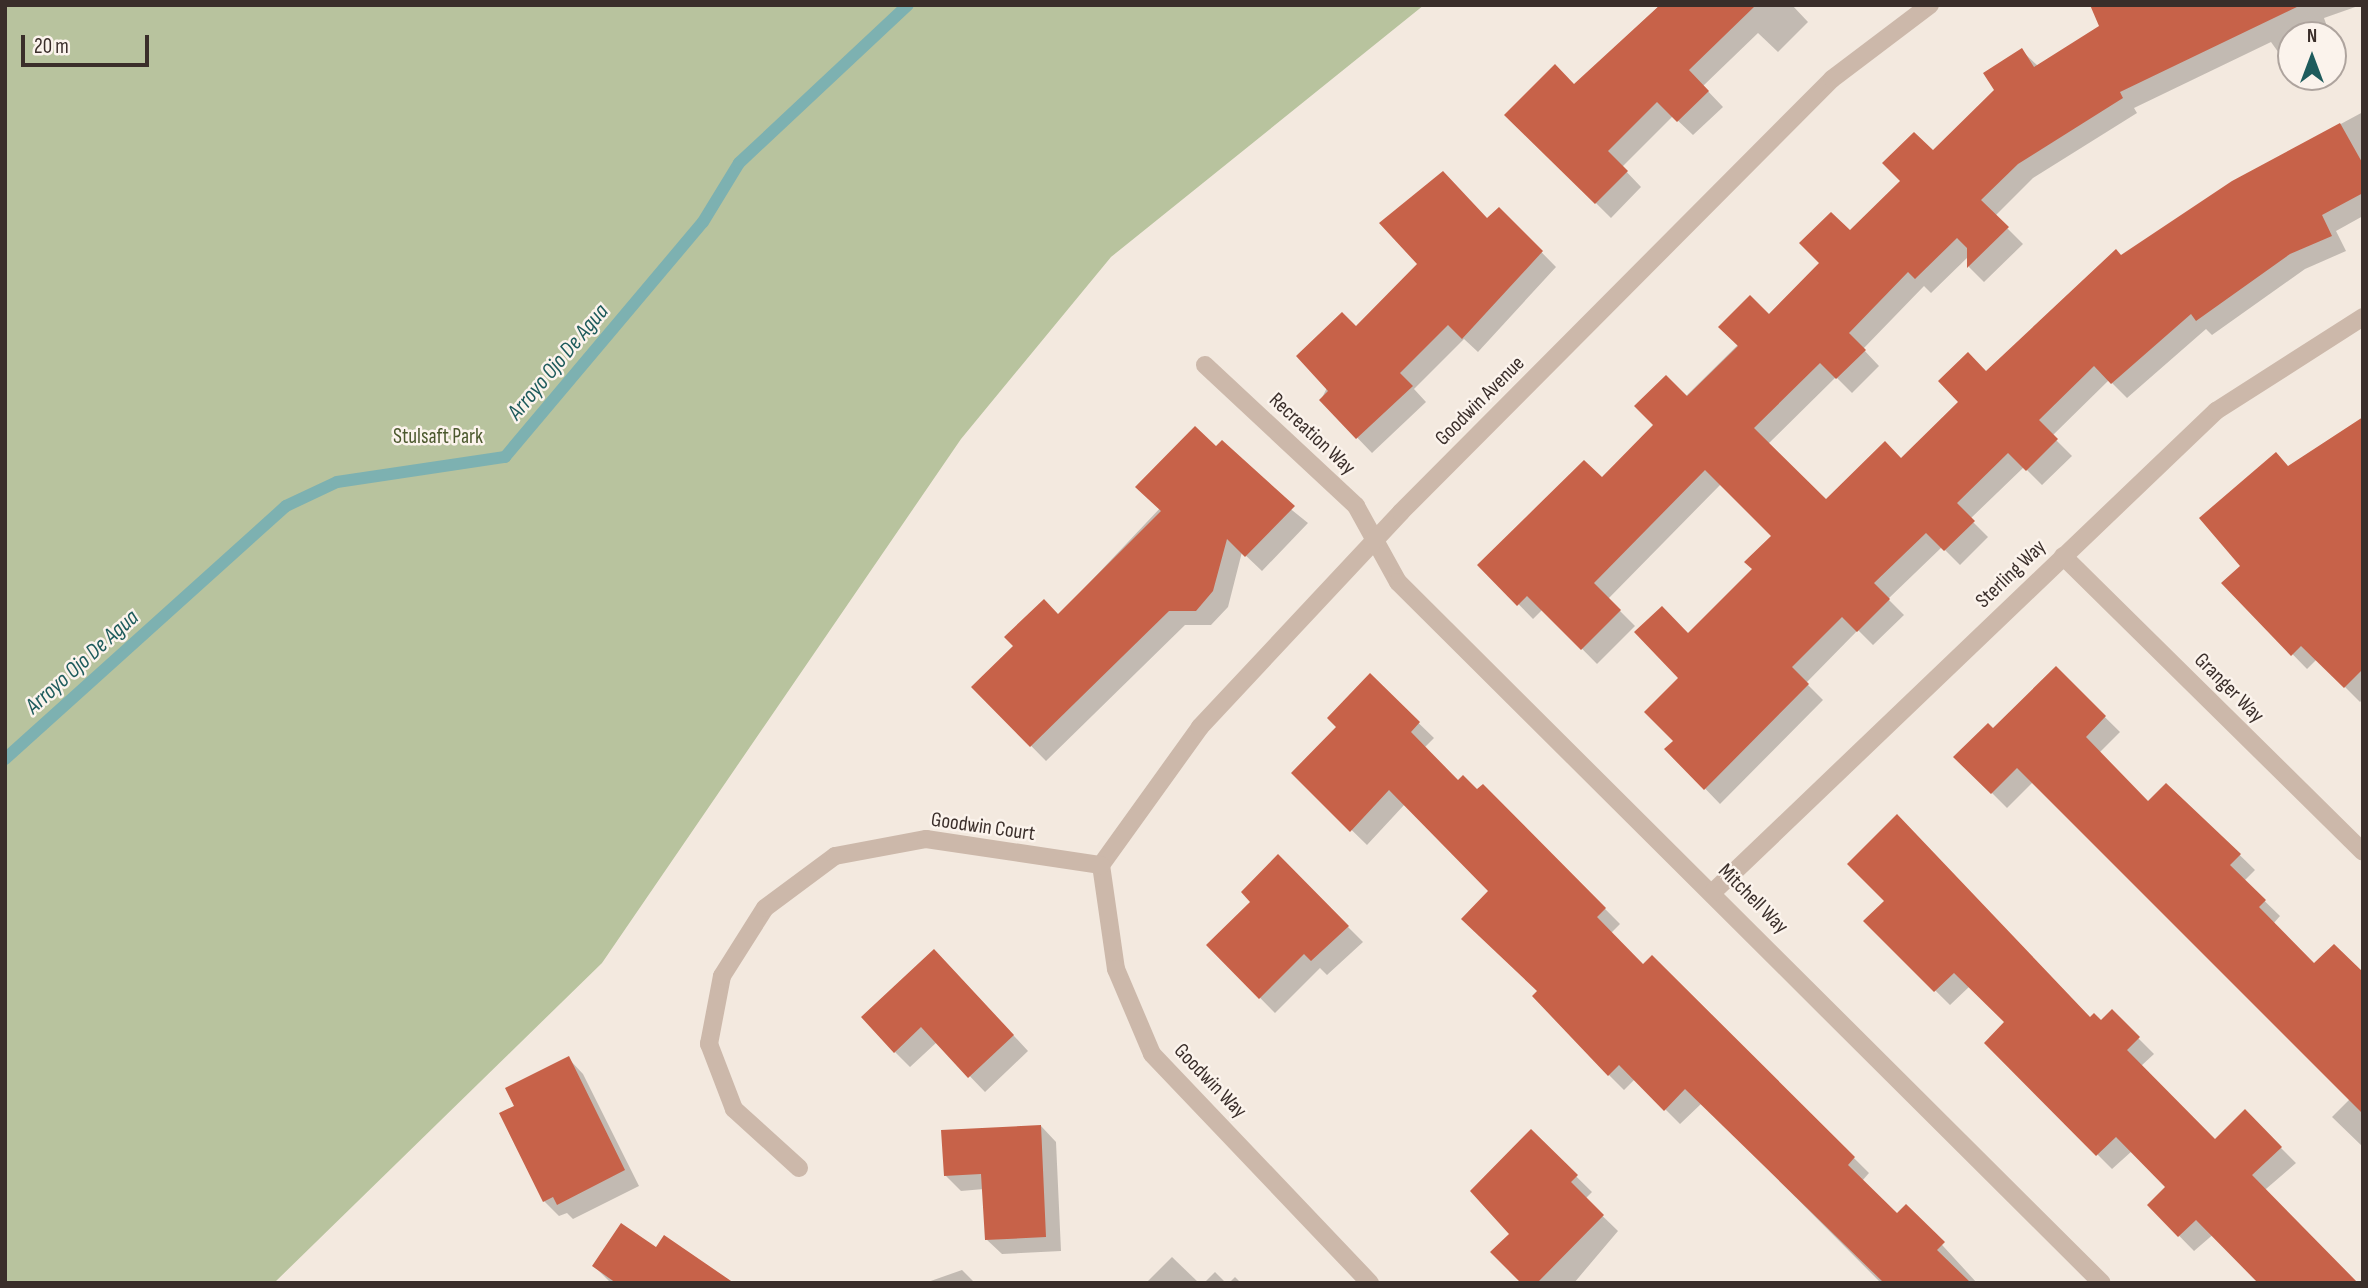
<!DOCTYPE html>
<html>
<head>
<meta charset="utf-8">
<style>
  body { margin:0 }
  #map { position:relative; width:2368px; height:1288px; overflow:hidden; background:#f3e9df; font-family:"Sofia Sans Condensed",sans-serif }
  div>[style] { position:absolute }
  .green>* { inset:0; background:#b8c39e }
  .shadow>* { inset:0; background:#0003 }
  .stream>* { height:12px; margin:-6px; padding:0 6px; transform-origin:6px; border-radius:6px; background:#7db1b1 }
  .building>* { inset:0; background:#c76249 }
  .street>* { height:18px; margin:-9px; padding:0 9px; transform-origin:9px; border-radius:9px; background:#ccb8aa }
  span { translate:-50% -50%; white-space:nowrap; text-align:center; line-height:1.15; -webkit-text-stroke:5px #fbf3ec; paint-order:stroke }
  .street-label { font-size:21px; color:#3a2e2a }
  .park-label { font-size:21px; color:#4b582d }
  .water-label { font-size:23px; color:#1e5b5c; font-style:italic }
  .frame { position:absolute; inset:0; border:7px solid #3a2e2a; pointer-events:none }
  .north { position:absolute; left:2277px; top:21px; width:70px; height:70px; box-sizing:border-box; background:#fbf3ec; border:2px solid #aea49e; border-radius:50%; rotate:0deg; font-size:19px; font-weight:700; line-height:28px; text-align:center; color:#3a2e2a }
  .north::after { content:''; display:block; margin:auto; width:24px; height:32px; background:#1e5b5c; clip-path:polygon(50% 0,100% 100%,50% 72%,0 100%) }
  .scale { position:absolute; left:21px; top:35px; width:128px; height:32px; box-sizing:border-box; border:4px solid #3a2e2a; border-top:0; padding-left:9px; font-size:21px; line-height:24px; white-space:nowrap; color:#3a2e2a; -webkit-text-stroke:5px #fbf3ec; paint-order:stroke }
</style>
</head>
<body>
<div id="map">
  <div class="green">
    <i style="clip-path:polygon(5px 5px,1424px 5px,1111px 257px,961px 439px,602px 963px,274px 1283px,5px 1283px)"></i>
  </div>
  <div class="shadow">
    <i style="clip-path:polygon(1660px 5px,1792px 5px,1808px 22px,1778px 52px,1758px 33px,1703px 86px,1723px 107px,1693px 135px,1673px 116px,1622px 167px,1641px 187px,1611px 218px,1507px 115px,1574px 86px)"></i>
    <i style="clip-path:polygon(2092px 5px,2361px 5px,2324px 18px,2330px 35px,2291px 35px,2291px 70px,2271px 42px,2134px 108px,2137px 113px,2033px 178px,1995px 216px,2023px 244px,1984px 282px,1969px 267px,1969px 256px,1931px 293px,1924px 286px,1863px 349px,1879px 366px,1852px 393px,1836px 377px,1768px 444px,1826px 502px,1901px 460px,1987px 373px,2121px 257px,2233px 182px,2363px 112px,2363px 216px,2336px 231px,2346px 251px,2305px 269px,2212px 335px,2206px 329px,2127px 398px,2109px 380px,2052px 436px,2072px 456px,2042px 485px,2024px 467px,1970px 519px,1988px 537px,1960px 565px,1942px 547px,1888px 599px,1904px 615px,1873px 645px,1858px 630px,1806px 683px,1823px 700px,1720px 804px,1667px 749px,1675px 741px,1688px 635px,1754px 569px,1774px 536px,1721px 484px,1608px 599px,1635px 626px,1597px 664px,1543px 609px,1533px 619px,1480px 565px,1602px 479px,1996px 90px,2022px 51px,2038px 66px,2102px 26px)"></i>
    <i style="clip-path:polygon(1499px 209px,1556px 267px,1478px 352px,1464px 339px,1414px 389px,1426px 402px,1372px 453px,1321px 400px,1356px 328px)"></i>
    <i style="clip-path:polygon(2363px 427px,2363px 699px,2360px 702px,2317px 659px,2307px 669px,2223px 583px,2243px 566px,2289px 468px)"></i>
    <i style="clip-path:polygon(1216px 449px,1308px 523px,1262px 571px,1242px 552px,1228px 607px,1211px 625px,1185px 625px,1046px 761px,973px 687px,1058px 616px)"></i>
    <i style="clip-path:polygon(2056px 669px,2120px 732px,2099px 753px,2148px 803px,2210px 826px,2255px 870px,2244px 881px,2280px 916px,2273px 924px,2314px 965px,2363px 975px,2363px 1147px,2332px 1117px,2350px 1099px,2034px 781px,2007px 808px,1956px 757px,1993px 731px)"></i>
    <i style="clip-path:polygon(1370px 676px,1434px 738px,1424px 748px,1458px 782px,1477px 791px,1483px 786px,1620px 924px,1611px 933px,1643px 966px,1652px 957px,1869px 1173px,1862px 1181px,1897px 1216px,1921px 1222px,1977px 1283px,1881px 1283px,1702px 1103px,1680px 1124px,1635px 1079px,1624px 1090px,1609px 1075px,1535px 996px,1539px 992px,1490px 891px,1405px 804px,1367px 845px,1293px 773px,1339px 727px)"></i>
    <i style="clip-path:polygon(1278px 857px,1363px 942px,1327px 975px,1320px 968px,1275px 1013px,1208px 945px,1253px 902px)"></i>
    <i style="clip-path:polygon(1865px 921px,2091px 1019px,2101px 1023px,2112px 1012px,2154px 1054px,2141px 1066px,2215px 1141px,2245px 1112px,2296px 1163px,2194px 1251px,2149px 1205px,2167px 1187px,2132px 1151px,2112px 1169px,1986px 1043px,2007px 1022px,1970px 986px,1950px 1005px)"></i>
    <i style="clip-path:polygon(949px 966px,1028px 1051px,985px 1092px,937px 1042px,910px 1067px,895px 1052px)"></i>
    <i style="clip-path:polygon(568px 1058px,583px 1074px,639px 1186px,573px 1219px,567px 1213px,559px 1216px,544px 1201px,516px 1107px)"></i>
    <i style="clip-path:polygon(1041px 1126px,1056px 1142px,1061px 1251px,1002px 1254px,986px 1239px,984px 1189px,961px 1191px,945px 1175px)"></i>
    <i style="clip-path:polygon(1531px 1132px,1592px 1192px,1585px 1199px,1618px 1231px,1574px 1283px,1523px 1283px,1511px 1234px)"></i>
    <i style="clip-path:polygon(656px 1250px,731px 1283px,611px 1283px,594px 1266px)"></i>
    <i style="clip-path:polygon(1172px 1257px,1199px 1283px,1146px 1283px)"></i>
    <i style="clip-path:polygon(962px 1270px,975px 1283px,925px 1283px)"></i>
    <i style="clip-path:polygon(1215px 1272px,1226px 1283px,1204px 1283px)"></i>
    <i style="clip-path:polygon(1235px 1277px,1241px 1283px,1229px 1283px)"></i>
  </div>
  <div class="stream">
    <i style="left:5px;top:759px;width:378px;rotate:-42deg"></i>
    <i style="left:286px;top:506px;width:56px;rotate:-25.2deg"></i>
    <i style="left:337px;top:482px;width:170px;rotate:-8.5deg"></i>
    <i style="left:505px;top:457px;width:307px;rotate:-49.9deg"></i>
    <i style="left:703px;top:222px;width:69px;rotate:-58.6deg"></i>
    <i style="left:739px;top:163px;width:231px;rotate:-43.1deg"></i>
  </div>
  <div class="building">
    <i style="clip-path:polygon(1660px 5px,1756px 5px,1689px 70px,1709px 91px,1677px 122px,1657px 102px,1608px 151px,1628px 171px,1595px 204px,1504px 115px,1555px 64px,1574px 84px)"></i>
    <i style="clip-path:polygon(2090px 5px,2301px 5px,2120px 92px,2123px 98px,2018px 164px,1981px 200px,2009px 227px,1967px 268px,1967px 248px,1957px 238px,1915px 279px,1908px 272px,1849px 333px,1866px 350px,1836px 379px,1820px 363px,1754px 428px,1826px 499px,1885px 441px,1901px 458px,1958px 402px,1938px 381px,1968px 352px,1986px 371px,2116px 249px,2121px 255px,2232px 181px,2340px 123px,2363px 164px,2363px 193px,2322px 215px,2332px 236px,2290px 254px,2196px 321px,2191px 314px,2111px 384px,2094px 366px,2039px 420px,2058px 439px,2026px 471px,2008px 453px,1957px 503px,1975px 521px,1944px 551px,1926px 533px,1874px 583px,1890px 599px,1857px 632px,1842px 617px,1792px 667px,1809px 684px,1704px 790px,1664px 749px,1673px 741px,1644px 712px,1678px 678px,1634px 632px,1662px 606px,1688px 633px,1752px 569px,1744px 562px,1771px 536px,1705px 470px,1594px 583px,1621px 610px,1581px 650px,1527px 596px,1517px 606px,1477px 565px,1584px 460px,1602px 477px,1653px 425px,1634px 406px,1666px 375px,1687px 396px,1738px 346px,1718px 327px,1750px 295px,1769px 314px,1819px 263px,1799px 243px,1831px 212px,1850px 230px,1900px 181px,1882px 163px,1914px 132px,1933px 150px,1994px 90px,1983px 73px,2022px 48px,2034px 67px,2099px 26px)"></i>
    <i style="clip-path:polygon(1443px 171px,1487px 218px,1499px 207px,1543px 251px,1462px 339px,1448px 325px,1400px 373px,1413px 386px,1356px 439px,1319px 400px,1328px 391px,1296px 356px,1342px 312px,1356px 326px,1417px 264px,1379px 223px)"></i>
    <i style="clip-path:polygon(2363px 417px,2363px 669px,2344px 688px,2301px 646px,2291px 656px,2221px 583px,2240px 566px,2199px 518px,2276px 452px,2288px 466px)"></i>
    <i style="clip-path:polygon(1195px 426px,1216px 446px,1222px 440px,1295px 506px,1245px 557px,1227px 539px,1213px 591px,1196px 611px,1169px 611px,1030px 747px,971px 687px,1013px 646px,1004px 637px,1044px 599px,1058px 614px,1161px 511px,1135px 487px)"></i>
    <i style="clip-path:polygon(2056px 666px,2106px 716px,2086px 737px,2148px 801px,2166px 783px,2241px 854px,2230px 865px,2266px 900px,2259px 907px,2314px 963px,2334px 944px,2363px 972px,2363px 1114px,2017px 768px,1991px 794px,1953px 757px,1988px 723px,1993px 728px)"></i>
    <i style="clip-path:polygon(1370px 673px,1420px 722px,1411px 732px,1458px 780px,1463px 775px,1477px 789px,1483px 784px,1606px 908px,1597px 917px,1643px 964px,1652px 955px,1855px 1157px,1848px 1165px,1897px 1213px,1906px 1204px,1945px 1242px,1937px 1250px,1971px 1283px,1884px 1283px,1685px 1089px,1664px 1111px,1619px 1065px,1608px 1076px,1532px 996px,1537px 991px,1461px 919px,1488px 891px,1389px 790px,1350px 832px,1291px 773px,1336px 727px,1327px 718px)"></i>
    <i style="clip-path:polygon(1897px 814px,2090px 1017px,2094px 1013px,2101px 1020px,2112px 1009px,2140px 1037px,2127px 1050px,2215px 1139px,2245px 1109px,2282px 1147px,2252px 1175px,2358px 1283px,2258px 1283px,2196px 1220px,2178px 1237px,2147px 1205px,2165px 1187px,2116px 1137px,2096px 1156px,1984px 1043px,2004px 1022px,1954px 973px,1934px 992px,1863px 921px,1884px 901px,1847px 864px)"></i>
    <i style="clip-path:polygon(1278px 854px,1349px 926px,1311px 961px,1304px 954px,1259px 999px,1206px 945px,1250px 902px,1241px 892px)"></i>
    <i style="clip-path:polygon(934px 949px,1014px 1035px,968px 1078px,921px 1027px,894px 1053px,861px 1017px)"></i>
    <i style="clip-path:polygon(569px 1056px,625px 1170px,557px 1205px,553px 1197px,543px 1202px,499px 1113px,514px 1106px,505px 1088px)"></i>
    <i style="clip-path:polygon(1041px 1125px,1046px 1237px,985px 1240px,981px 1174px,944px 1176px,941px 1130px)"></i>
    <i style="clip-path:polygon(1531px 1129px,1578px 1175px,1571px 1182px,1604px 1215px,1537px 1283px,1521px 1283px,1490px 1252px,1509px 1234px,1470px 1191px)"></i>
    <i style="clip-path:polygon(621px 1223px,656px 1247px,664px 1235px,734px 1283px,616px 1283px,592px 1266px)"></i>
  </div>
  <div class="street">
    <i style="left:1205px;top:365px;width:207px;rotate:43deg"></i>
    <i style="left:1356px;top:506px;width:87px;rotate:61.1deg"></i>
    <i style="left:1398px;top:582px;width:993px;rotate:44.88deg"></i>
    <i style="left:2063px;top:556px;width:421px;rotate:44.6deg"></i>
    <i style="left:1101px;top:865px;width:170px;rotate:-54.3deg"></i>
    <i style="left:1200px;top:727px;width:294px;rotate:-46.9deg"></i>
    <i style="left:1401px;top:512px;width:611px;rotate:-45.13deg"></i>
    <i style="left:1832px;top:79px;width:123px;rotate:-37.1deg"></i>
    <i style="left:1101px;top:865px;width:105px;rotate:81.8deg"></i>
    <i style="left:1116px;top:969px;width:92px;rotate:67deg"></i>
    <i style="left:1152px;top:1054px;width:316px;rotate:46.4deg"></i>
    <i style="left:1713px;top:892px;width:696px;rotate:-43.72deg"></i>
    <i style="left:2216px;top:411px;width:174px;rotate:-32.6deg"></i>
    <i style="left:799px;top:1168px;width:88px;rotate:-137.8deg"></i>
    <i style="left:734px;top:1109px;width:70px;rotate:-111deg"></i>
    <i style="left:709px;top:1044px;width:69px;rotate:-79.2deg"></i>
    <i style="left:722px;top:976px;width:80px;rotate:-57.7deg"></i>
    <i style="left:765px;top:908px;width:87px;rotate:-36.6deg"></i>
    <i style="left:835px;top:856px;width:93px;rotate:-10.6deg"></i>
    <i style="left:926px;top:839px;width:177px;rotate:8.5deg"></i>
  </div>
  <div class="street-label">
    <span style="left:1480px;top:401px;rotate:-45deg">Goodwin Avenue</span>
    <span style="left:1312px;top:434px;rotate:43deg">Recreation Way</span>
    <span style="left:2011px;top:574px;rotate:-44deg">Sterling Way</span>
    <span style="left:2229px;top:688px;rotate:45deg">Granger Way</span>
    <span style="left:983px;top:827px;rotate:8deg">Goodwin Court</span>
    <span style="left:1753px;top:899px;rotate:45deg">Mitchell Way</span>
    <span style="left:1210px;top:1081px;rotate:46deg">Goodwin Way</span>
  </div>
  <div class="park-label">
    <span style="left:438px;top:437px">Stulsaft Park</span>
  </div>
  <div class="water-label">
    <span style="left:558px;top:362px;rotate:-50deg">Arroyo Ojo De Agua</span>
    <span style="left:82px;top:662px;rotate:-42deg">Arroyo Ojo De Agua</span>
  </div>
  <div class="frame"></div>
  <div class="north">N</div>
  <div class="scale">20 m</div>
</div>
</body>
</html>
